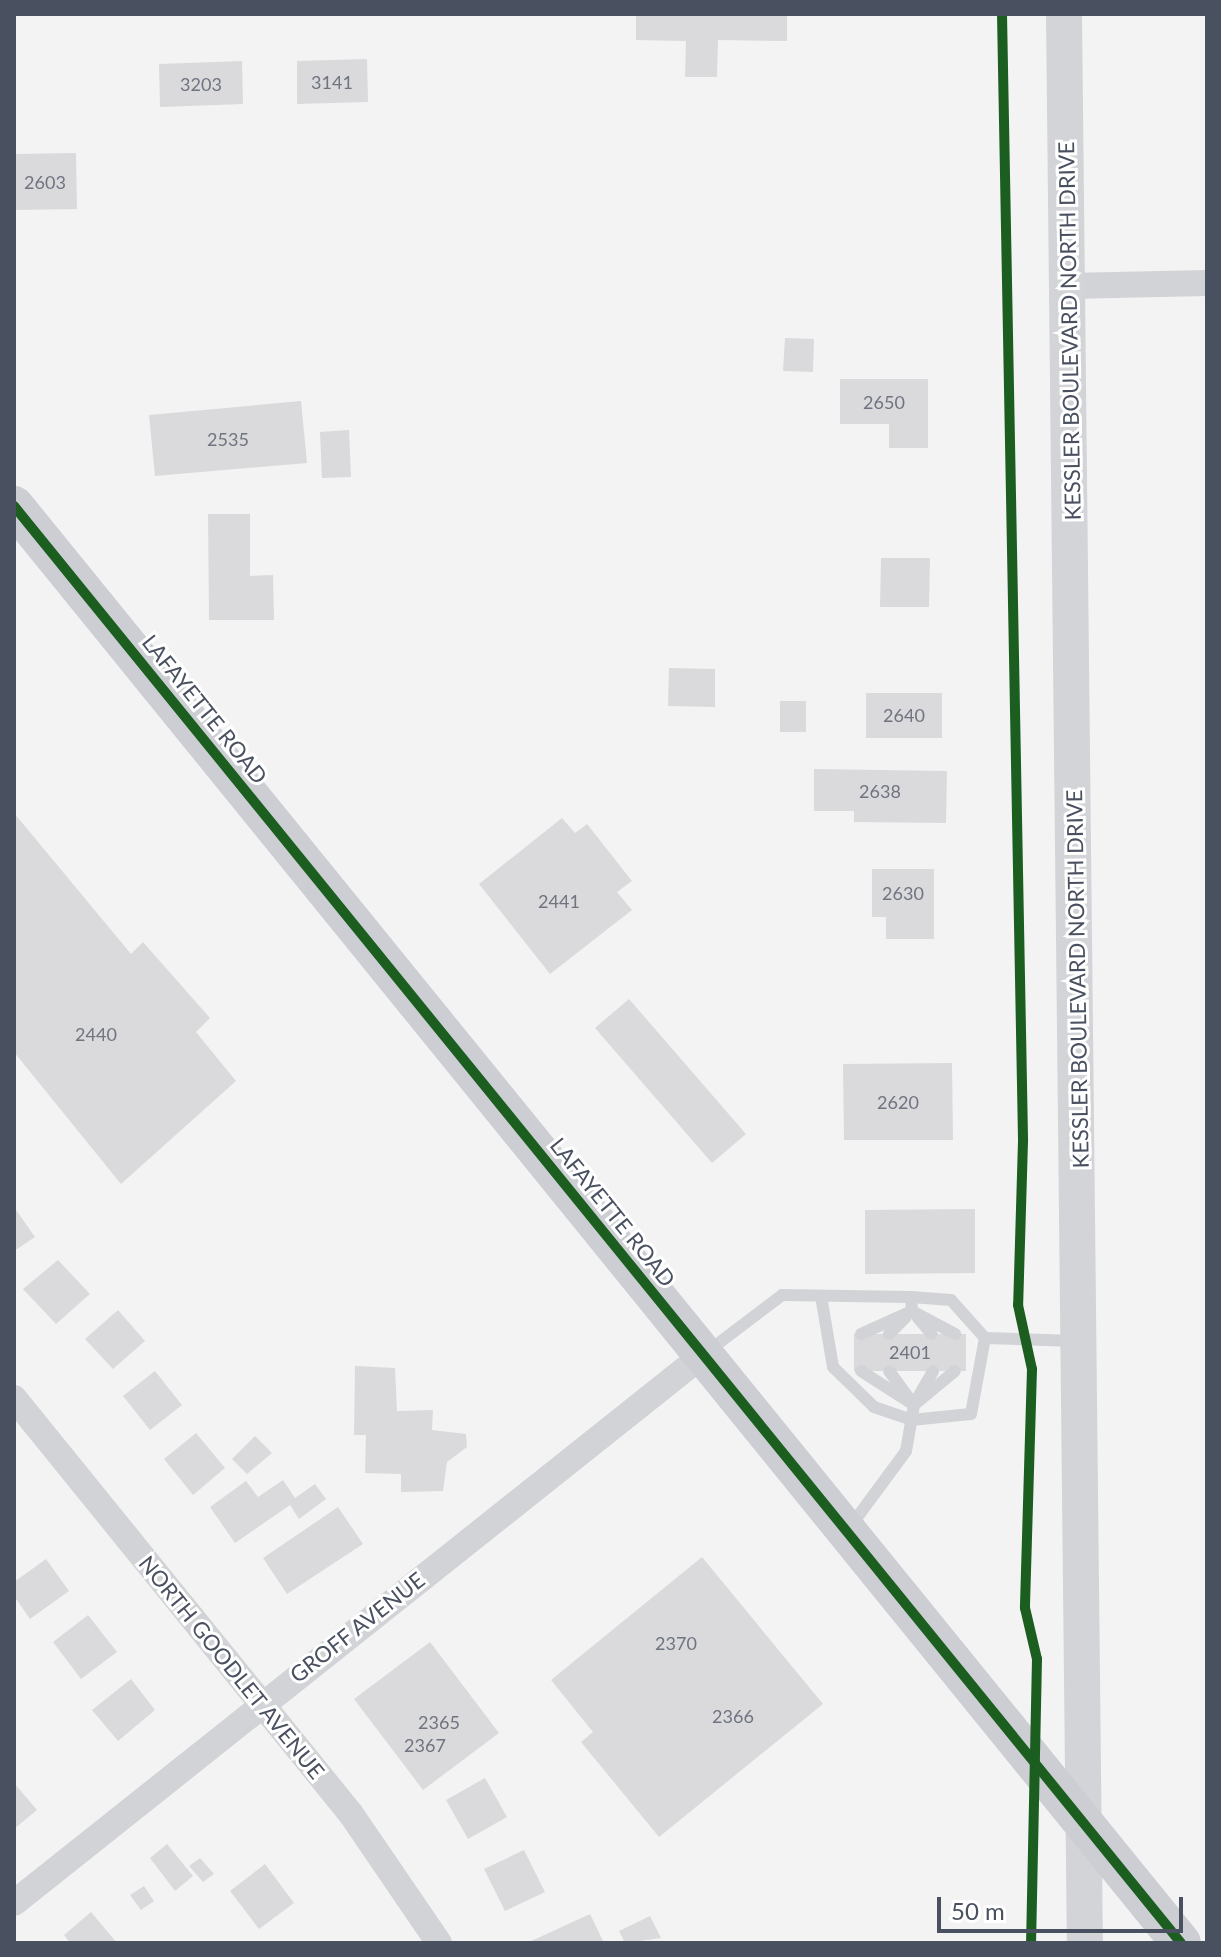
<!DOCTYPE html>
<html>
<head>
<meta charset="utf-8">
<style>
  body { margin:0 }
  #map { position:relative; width:1221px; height:1957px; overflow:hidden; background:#f3f3f3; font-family:Lato,sans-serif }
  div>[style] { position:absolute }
  .building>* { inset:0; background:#dadadc }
  .lane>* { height:12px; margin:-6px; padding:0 6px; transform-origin:6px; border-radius:6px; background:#d1d3d6 }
  .street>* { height:26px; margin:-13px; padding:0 13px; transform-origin:13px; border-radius:13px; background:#d1d3d6 }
  .secondary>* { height:36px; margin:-18px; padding:0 18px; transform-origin:18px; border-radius:18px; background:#d2d4d7 }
  .primary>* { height:40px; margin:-20px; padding:0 20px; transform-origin:20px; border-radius:20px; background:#ccced3 }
  .cycleway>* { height:10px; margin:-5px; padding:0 5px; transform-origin:5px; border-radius:5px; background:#1b5e20 }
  span { translate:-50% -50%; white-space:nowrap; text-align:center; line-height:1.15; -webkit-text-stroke:6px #fff; paint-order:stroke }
  .number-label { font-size:18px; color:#6f7480 }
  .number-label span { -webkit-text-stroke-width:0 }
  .street-label { font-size:22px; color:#495060 }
  .frame { position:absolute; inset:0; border:16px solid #495060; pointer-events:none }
  .scale { position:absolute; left:937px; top:1897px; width:246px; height:36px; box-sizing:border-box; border:4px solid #495060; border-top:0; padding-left:10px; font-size:24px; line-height:28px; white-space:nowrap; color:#495060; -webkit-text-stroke:6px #fff; paint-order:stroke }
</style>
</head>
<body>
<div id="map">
  <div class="building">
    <i style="clip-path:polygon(636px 14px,787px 14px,787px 41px,718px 40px,717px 77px,685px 77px,686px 41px,636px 40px)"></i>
    <i style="clip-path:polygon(367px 59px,368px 102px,297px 104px,297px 61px)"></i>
    <i style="clip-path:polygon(242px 61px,243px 104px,160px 107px,159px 64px)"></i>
    <i style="clip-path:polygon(76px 153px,77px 209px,14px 210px,14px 154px)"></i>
    <i style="clip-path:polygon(785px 338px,814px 339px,813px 372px,783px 371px)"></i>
    <i style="clip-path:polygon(840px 379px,928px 379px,928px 448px,889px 448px,889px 424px,840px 424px)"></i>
    <i style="clip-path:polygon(301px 401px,307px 463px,155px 476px,149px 415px)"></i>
    <i style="clip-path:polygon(349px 430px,351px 477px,322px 478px,320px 432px)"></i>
    <i style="clip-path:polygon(208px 514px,250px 514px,250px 576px,273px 575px,274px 620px,209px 620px)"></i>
    <i style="clip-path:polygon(881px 558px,930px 558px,929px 607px,880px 607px)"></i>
    <i style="clip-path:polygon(669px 668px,715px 669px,715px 707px,668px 706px)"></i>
    <i style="clip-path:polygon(866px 693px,942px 693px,942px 738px,866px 738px)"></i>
    <i style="clip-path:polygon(780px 701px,806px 701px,806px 732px,780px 732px)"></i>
    <i style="clip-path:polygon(814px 769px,947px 771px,946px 823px,854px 822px,854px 811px,814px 811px)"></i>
    <i style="clip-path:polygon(14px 813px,131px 954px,143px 942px,210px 1018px,196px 1032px,236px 1081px,121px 1184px,14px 1052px)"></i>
    <i style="clip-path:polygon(562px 818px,575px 833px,587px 824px,632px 881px,617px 892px,632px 910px,550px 974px,479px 884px)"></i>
    <i style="clip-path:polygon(872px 869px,934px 869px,934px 939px,886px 939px,886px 917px,872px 917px)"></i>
    <i style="clip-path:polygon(629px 999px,746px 1134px,712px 1163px,595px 1028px)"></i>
    <i style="clip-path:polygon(952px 1063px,953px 1140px,844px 1140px,843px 1064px)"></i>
    <i style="clip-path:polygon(14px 1207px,35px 1237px,14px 1251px)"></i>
    <i style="clip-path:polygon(975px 1209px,975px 1273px,865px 1274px,865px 1210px)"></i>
    <i style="clip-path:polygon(58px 1260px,90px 1294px,56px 1324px,23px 1289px)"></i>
    <i style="clip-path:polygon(118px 1310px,145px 1341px,113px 1369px,85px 1339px)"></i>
    <i style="clip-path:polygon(854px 1334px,966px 1334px,966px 1371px,854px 1371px)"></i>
    <i style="clip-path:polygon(355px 1366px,395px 1368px,397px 1411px,433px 1410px,432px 1430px,466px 1434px,467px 1447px,447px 1462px,443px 1491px,401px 1492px,401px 1474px,365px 1473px,366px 1435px,354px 1435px)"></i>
    <i style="clip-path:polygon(155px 1371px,182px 1405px,150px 1430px,123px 1396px)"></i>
    <i style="clip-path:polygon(196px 1433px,225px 1468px,193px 1495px,164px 1459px)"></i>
    <i style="clip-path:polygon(255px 1436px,272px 1453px,247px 1474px,232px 1459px)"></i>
    <i style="clip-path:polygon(283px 1480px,295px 1498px,315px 1484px,326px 1499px,299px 1519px,290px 1505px,235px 1543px,210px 1507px,246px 1481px,258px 1497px)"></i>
    <i style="clip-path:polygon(338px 1507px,363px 1544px,287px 1594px,263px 1558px)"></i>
    <i style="clip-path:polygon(702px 1557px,823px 1704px,659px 1837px,581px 1742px,593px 1732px,551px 1680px)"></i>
    <i style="clip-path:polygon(46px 1559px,69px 1591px,30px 1619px,14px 1596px,14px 1582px)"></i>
    <i style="clip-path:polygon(88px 1615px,117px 1652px,81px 1679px,53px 1642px)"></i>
    <i style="clip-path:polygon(430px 1642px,499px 1733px,423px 1790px,354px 1699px)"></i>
    <i style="clip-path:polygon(131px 1679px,155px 1710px,118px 1741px,92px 1710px)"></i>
    <i style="clip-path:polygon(485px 1778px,507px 1817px,468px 1839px,446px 1800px)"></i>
    <i style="clip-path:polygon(14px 1783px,37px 1810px,14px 1829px)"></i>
    <i style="clip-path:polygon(167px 1844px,193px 1876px,175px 1891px,150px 1858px)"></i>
    <i style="clip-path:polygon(524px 1850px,545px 1892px,505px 1911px,484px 1869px)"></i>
    <i style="clip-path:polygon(200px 1858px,214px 1874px,203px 1882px,189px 1866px)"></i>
    <i style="clip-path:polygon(265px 1864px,294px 1903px,259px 1929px,230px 1891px)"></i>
    <i style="clip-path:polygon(144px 1886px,154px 1901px,141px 1910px,130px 1895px)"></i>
    <i style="clip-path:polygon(91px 1912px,117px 1943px,70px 1943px,64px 1935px)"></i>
    <i style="clip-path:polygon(590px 1914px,604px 1943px,527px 1943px)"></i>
    <i style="clip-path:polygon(650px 1916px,661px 1938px,625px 1943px,619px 1931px)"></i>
  </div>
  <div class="lane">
    <i style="left:821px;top:1296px;width:72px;rotate:80.4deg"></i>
    <i style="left:833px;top:1367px;width:57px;rotate:44.3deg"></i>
    <i style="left:874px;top:1407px;width:39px;rotate:19deg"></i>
    <i style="left:911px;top:1420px;width:60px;rotate:-5.7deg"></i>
    <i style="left:971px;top:1414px;width:77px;rotate:-79.6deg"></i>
    <i style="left:911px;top:1297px;width:40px;rotate:4.3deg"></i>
    <i style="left:951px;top:1300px;width:51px;rotate:48.2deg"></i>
    <i style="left:985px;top:1338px;width:89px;rotate:1.9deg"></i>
    <i style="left:918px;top:1318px;width:21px;rotate:49deg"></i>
    <i style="left:861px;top:1334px;width:56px;rotate:-24.3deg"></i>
    <i style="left:912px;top:1311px;width:49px;rotate:28.1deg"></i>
    <i style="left:889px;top:1334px;width:24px;rotate:-45deg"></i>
    <i style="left:707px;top:1352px;width:94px;rotate:-37.2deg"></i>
    <i style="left:782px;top:1295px;width:129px;rotate:0.9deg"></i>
    <i style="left:911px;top:1297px;width:14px;rotate:86deg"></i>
    <i style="left:861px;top:1371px;width:63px;rotate:32.7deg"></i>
    <i style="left:914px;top:1405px;width:42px;rotate:-126.3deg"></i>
    <i style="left:917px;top:1399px;width:32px;rotate:-60deg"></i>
    <i style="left:850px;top:1527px;width:94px;rotate:-53.6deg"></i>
    <i style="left:906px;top:1451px;width:47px;rotate:-80.1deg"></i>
    <i style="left:914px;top:1405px;width:53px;rotate:-39.7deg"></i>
  </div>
  <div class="street">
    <i style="left:1068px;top:286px;width:139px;rotate:-1.2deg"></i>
    <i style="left:14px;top:1398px;width:535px;rotate:50.99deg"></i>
    <i style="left:351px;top:1814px;width:156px;rotate:55.7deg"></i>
    <i style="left:14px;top:1903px;width:880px;rotate:-38.5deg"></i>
  </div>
  <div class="secondary">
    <i style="left:1064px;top:14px;width:1929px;rotate:89.38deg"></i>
  </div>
  <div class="primary">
    <i style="left:14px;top:506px;width:1851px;rotate:50.92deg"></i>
  </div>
  <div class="cycleway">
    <i style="left:1002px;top:14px;width:1127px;rotate:88.93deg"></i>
    <i style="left:1023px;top:1141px;width:164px;rotate:91.7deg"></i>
    <i style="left:1018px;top:1305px;width:66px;rotate:77.7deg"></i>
    <i style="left:1032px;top:1369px;width:239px;rotate:91.7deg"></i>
    <i style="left:1025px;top:1608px;width:52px;rotate:76.8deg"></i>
    <i style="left:1037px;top:1659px;width:284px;rotate:91.2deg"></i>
    <i style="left:14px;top:506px;width:1851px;rotate:50.92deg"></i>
  </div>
  <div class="number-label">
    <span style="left:332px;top:82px">3141</span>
    <span style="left:201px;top:84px">3203</span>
    <span style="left:45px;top:182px">2603</span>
    <span style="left:884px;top:402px">2650</span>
    <span style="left:228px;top:439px">2535</span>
    <span style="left:904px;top:715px">2640</span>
    <span style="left:880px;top:791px">2638</span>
    <span style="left:903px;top:893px">2630</span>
    <span style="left:559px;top:901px">2441</span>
    <span style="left:96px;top:1034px">2440</span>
    <span style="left:898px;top:1102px">2620</span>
    <span style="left:910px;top:1352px">2401</span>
    <span style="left:676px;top:1643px">2370</span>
    <span style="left:733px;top:1716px">2366</span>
    <span style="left:439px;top:1722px">2365</span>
    <span style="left:425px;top:1745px">2367</span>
  </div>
  <div class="street-label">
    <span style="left:1069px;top:331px;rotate:-91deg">KESSLER BOULEVARD NORTH DRIVE</span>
    <span style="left:205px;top:709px;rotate:51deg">LAFAYETTE ROAD</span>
    <span style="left:1077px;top:979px;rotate:-91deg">KESSLER BOULEVARD NORTH DRIVE</span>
    <span style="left:613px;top:1212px;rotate:51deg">LAFAYETTE ROAD</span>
    <span style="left:357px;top:1627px;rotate:-38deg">GROFF AVENUE</span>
    <span style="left:232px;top:1667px;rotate:51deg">NORTH GOODLET AVENUE</span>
  </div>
  <div class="frame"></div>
  <div class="scale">50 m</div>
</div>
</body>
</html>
